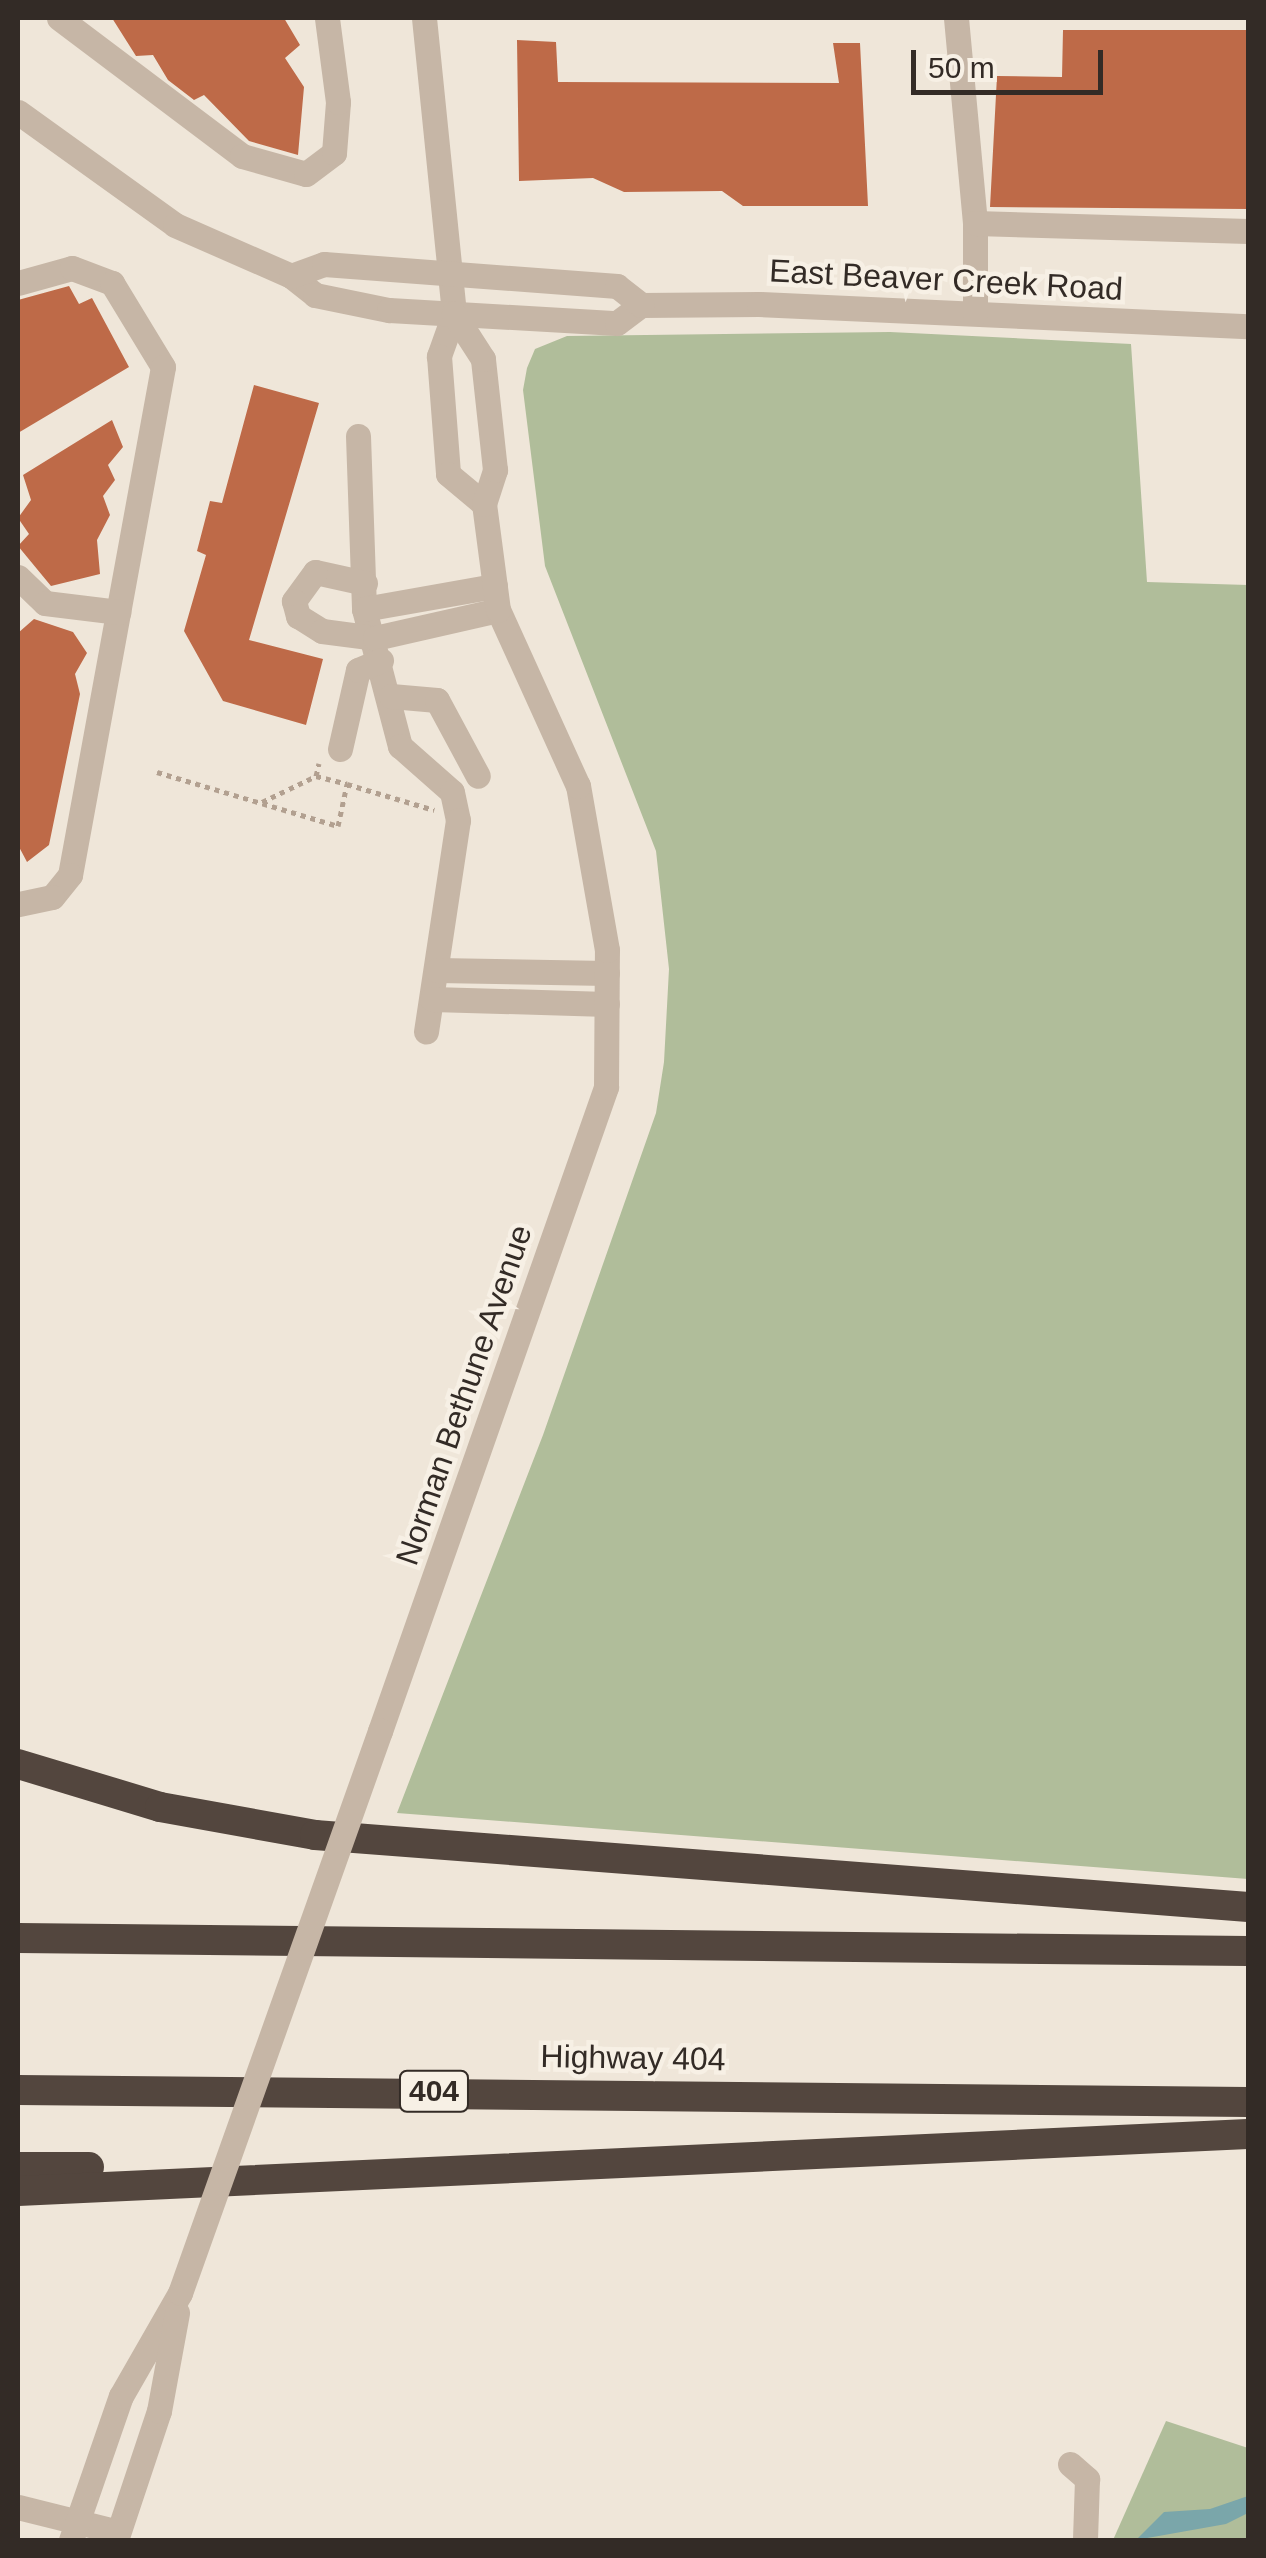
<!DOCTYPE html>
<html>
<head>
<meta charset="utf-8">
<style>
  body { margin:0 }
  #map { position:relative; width:1266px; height:2558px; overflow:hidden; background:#efe6d9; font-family:Helvetica,sans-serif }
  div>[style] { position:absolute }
  .green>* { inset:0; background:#b0bd9a }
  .water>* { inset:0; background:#7aa6aa }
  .building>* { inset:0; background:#be6a48 }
  .path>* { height:5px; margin-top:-2.5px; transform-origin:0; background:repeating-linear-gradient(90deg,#b2a090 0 5px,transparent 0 10px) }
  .minor>* { height:25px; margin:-12.5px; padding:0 12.5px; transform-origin:12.5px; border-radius:12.5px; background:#c6b6a6 }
  .highway>* { height:30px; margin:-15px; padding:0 15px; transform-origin:15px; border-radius:15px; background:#53463e }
  .minor-bridge>* { height:25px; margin:-12.5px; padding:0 12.5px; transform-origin:12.5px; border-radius:12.5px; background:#c6b6a6 }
  span { translate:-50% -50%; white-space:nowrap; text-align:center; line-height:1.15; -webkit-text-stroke:9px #f7f0e5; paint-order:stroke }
  .shield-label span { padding:2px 8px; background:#f7f0e5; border:2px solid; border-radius:8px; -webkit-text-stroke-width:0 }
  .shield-label { font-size:30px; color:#332b26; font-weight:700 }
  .street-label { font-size:32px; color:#332b26 }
  .frame { position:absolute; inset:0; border:20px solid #332b26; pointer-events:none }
  .scale { position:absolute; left:911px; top:50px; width:192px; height:45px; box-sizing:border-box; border:5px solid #332b26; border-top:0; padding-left:12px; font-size:30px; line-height:35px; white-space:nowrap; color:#332b26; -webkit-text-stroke:8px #f7f0e5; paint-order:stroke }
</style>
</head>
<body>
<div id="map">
  <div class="green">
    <i style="clip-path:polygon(890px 332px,1131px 344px,1147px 582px,1248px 585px,1248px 1879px,397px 1813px,543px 1435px,656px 1113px,664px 1062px,669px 969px,656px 851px,545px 566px,523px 390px,527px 368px,535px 349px,567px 336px)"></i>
    <i style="clip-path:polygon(1166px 2421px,1248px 2448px,1248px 2540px,1113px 2540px)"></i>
  </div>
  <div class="water">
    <i style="clip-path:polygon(1248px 2496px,1248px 2513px,1226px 2524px,1136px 2540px,1164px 2512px,1210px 2509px)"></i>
  </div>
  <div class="building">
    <i style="clip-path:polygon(112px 18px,284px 18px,300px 45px,285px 58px,304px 87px,298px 155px,249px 141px,204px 95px,194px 100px,168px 80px,153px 55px,136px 56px)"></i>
    <i style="clip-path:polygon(1063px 30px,1248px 30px,1248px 209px,990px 207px,997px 76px,1062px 77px)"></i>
    <i style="clip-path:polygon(517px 40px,556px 42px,558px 82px,839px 83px,833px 43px,860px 43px,868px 206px,743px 206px,722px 191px,624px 192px,593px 178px,519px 181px)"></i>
    <i style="clip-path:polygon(69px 286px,79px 304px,92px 298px,129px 367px,18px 433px,18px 300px)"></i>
    <i style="clip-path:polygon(254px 385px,319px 403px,249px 640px,323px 659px,306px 725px,223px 701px,184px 631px,206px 555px,197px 551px,210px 501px,222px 503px)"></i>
    <i style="clip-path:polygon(112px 420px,123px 447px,108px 465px,115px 480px,103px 496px,110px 515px,97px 540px,100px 574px,51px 586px,18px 546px,29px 534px,18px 518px,31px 500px,23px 475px)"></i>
    <i style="clip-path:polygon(34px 619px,73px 632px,87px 653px,75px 674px,80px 694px,49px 845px,27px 862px,18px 845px,18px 633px)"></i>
  </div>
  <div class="path">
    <i style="left:157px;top:772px;width:189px;rotate:16.6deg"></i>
    <i style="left:338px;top:826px;width:43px;rotate:-77.9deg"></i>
    <i style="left:347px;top:784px;width:91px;rotate:16.6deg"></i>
    <i style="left:316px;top:776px;width:13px;rotate:-77deg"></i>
    <i style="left:262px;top:802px;width:60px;rotate:-25.7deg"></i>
    <i style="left:316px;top:776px;width:32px;rotate:14deg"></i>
  </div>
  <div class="minor">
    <i style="left:59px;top:18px;width:229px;rotate:37deg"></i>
    <i style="left:242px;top:156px;width:66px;rotate:15.7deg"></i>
    <i style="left:306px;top:174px;width:35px;rotate:-37deg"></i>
    <i style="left:334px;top:153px;width:51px;rotate:-85.5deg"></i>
    <i style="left:338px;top:102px;width:85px;rotate:-97.5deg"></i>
    <i style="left:424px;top:18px;width:298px;rotate:84.2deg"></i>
    <i style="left:454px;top:314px;width:45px;rotate:109.7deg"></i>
    <i style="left:439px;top:356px;width:118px;rotate:85.6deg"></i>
    <i style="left:448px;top:474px;width:47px;rotate:39.8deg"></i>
    <i style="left:956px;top:18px;width:206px;rotate:84.7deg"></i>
    <i style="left:18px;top:112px;width:193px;rotate:35.7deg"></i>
    <i style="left:175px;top:225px;width:127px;rotate:23.7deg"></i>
    <i style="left:291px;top:276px;width:31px;rotate:38deg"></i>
    <i style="left:315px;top:295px;width:76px;rotate:11.5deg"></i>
    <i style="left:389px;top:310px;width:228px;rotate:3.3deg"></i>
    <i style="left:617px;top:323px;width:30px;rotate:-37deg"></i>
    <i style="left:641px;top:305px;width:118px;rotate:-0.5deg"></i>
    <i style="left:759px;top:304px;width:489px;rotate:2.6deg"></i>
    <i style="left:291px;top:276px;width:35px;rotate:-20deg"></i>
    <i style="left:324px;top:264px;width:294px;rotate:4.3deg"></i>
    <i style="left:617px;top:286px;width:31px;rotate:38deg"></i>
    <i style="left:18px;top:283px;width:56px;rotate:-15.5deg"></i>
    <i style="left:72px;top:268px;width:43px;rotate:20.6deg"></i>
    <i style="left:112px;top:283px;width:98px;rotate:58.7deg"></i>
    <i style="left:163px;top:367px;width:516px;rotate:100.37deg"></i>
    <i style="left:70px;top:875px;width:28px;rotate:129deg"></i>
    <i style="left:52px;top:897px;width:35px;rotate:168deg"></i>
    <i style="left:975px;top:313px;width:90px;rotate:-90deg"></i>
    <i style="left:975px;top:223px;width:273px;rotate:1.7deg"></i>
    <i style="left:358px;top:436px;width:173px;rotate:88deg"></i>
    <i style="left:364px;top:609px;width:142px;rotate:75.3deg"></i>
    <i style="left:400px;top:746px;width:69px;rotate:41.5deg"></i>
    <i style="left:452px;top:792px;width:29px;rotate:78deg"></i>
    <i style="left:458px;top:820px;width:214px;rotate:98.6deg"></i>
    <i style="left:18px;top:577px;width:37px;rotate:44deg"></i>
    <i style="left:45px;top:603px;width:74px;rotate:7deg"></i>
    <i style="left:365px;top:583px;width:51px;rotate:-167.6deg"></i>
    <i style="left:315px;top:572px;width:36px;rotate:126deg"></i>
    <i style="left:294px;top:601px;width:16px;rotate:75deg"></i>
    <i style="left:298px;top:616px;width:28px;rotate:32deg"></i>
    <i style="left:322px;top:631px;width:53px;rotate:7.5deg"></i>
    <i style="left:375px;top:638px;width:126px;rotate:-12.8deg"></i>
    <i style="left:364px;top:609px;width:133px;rotate:-10deg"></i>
    <i style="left:391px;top:696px;width:46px;rotate:5deg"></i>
    <i style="left:437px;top:700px;width:86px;rotate:61.7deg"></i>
    <i style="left:340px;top:749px;width:81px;rotate:-77.2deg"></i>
    <i style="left:358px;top:670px;width:25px;rotate:-23deg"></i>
    <i style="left:437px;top:970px;width:170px;rotate:1deg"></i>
    <i style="left:432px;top:999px;width:175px;rotate:1.6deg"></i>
    <i style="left:380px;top:1731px;width:683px;rotate:-70.66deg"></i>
    <i style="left:606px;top:1087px;width:137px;rotate:-89.6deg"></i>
    <i style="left:607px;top:950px;width:167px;rotate:-100deg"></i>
    <i style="left:578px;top:786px;width:193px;rotate:-114.4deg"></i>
    <i style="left:498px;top:610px;width:107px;rotate:-97.5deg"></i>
    <i style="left:484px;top:504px;width:36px;rotate:-72deg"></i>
    <i style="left:495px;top:470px;width:112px;rotate:-96.2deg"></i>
    <i style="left:483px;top:359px;width:54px;rotate:-122.8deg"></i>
    <i style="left:1070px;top:2464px;width:23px;rotate:41deg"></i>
    <i style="left:1087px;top:2479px;width:61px;rotate:91.9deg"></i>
    <i style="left:18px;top:2507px;width:103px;rotate:14deg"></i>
    <i style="left:71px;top:2540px;width:152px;rotate:-70.9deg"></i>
    <i style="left:121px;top:2396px;width:119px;rotate:-60.2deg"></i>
    <i style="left:116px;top:2540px;width:136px;rotate:-71.6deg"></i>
    <i style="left:159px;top:2411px;width:100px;rotate:-79.6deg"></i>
  </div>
  <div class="highway">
    <i style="left:18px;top:1764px;width:148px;rotate:16.8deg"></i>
    <i style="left:160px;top:1807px;width:158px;rotate:10.2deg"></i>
    <i style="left:315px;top:1835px;width:936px;rotate:4.41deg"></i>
    <i style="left:18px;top:1938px;width:1230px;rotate:0.61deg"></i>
    <i style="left:18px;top:2090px;width:1230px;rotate:0.56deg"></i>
    <i style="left:18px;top:2167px;width:71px"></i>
    <i style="left:18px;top:2191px;width:1231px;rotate:-2.65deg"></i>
  </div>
  <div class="minor-bridge">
    <i style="left:180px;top:2293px;width:597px;rotate:-70.41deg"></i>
  </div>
  <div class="shield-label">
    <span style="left:434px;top:2091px">404</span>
  </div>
  <div class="street-label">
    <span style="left:946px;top:280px;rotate:3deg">East Beaver Creek Road</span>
    <span style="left:464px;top:1395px;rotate:-71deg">Norman Bethune Avenue</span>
    <span style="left:633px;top:2058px;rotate:1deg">Highway 404</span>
  </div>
  <div class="frame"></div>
  <div class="scale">50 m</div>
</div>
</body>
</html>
